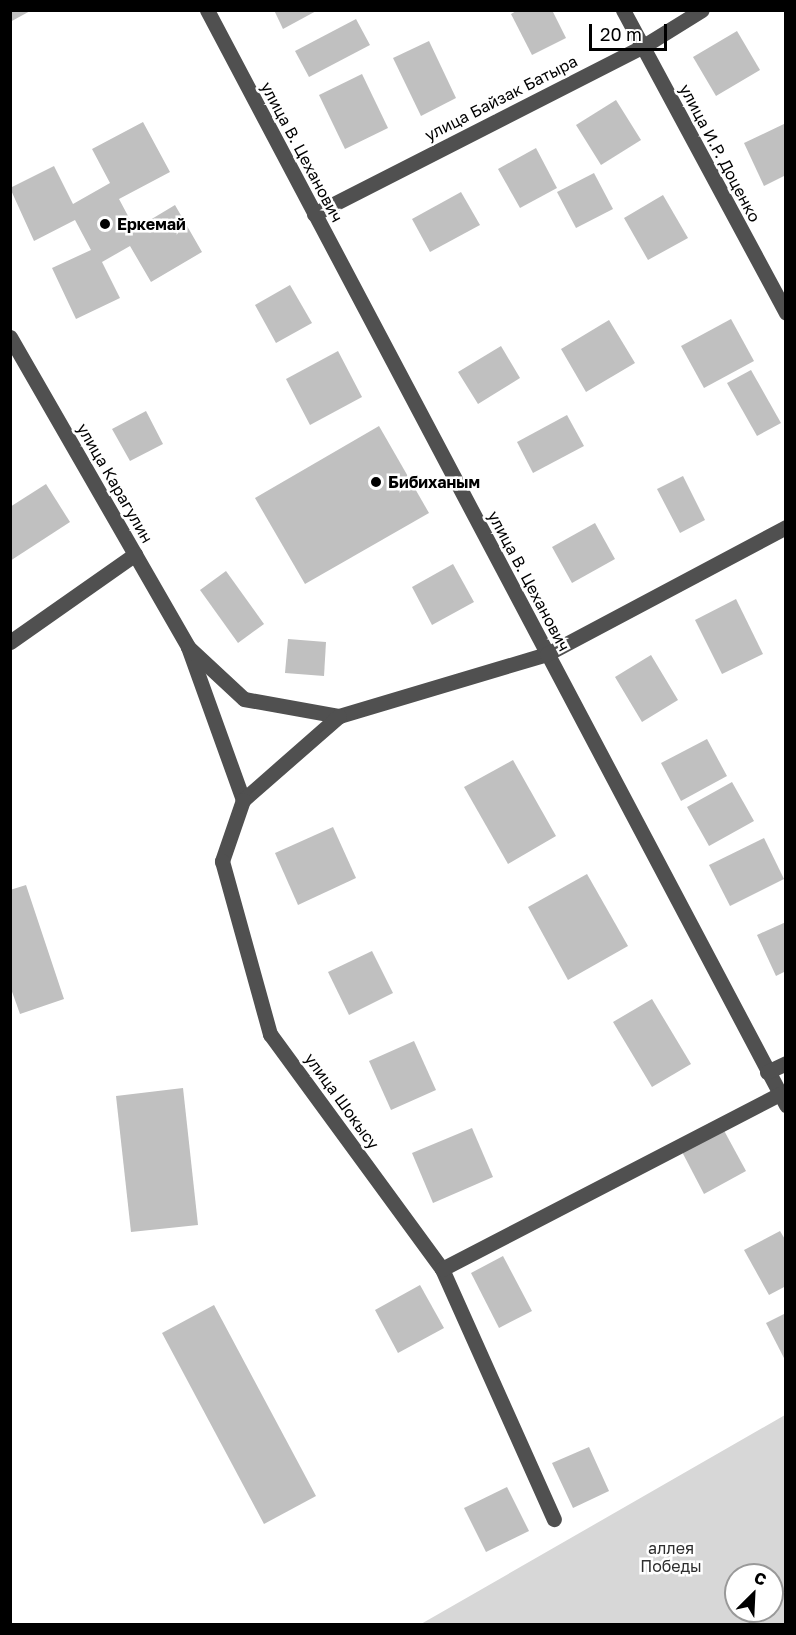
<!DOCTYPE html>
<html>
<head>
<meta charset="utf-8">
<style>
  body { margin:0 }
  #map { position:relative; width:796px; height:1635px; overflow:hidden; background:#fff; font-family:"Golos Text",sans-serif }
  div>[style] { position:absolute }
  .green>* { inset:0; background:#d7d7d7 }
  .building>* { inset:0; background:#c0c0c0 }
  .minor>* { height:15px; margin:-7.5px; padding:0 7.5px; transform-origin:7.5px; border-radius:7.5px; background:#505050 }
  .dots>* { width:16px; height:16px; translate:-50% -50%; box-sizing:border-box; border:3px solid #fff; border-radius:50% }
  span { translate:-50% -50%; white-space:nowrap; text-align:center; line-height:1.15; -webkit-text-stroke:5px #fff; paint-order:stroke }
  .street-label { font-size:16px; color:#000 }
  .poi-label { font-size:16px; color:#000; font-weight:700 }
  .left { translate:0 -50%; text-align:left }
  .park-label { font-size:16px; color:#2e2e2e }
  .frame { position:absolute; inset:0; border:12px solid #000; pointer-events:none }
  .north { position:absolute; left:724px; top:1563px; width:60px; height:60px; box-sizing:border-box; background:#fff; border:2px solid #999; border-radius:50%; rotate:24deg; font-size:16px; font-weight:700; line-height:24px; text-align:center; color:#000 }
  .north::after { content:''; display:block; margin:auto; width:21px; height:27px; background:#000; clip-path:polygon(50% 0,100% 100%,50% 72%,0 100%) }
  .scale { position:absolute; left:589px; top:24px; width:78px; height:27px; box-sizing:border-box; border:3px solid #000; border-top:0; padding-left:8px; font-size:18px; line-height:21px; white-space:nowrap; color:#000; -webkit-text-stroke:4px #fff; paint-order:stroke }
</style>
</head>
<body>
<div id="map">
  <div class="green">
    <i style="clip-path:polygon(evenodd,785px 1415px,785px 1624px,421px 1624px,785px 1415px,736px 1575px,772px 1575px,772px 1611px,736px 1611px,736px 1575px)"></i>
  </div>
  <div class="building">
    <i style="clip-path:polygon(10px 10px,32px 10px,10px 22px)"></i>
    <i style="clip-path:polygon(274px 10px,318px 10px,283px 29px)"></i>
    <i style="clip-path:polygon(518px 10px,552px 10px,566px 38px,532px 55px,511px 14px)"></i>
    <i style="clip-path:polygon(356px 19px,370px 45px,309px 77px,295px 51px)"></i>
    <i style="clip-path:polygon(737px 31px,760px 70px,716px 96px,693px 57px)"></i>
    <i style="clip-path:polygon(429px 41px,456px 98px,421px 116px,393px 58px)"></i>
    <i style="clip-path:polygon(362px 74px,388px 128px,345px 149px,319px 95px)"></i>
    <i style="clip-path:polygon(616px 100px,641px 140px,601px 165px,576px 125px)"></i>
    <i style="clip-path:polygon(143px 122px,170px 172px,119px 199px,135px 229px,175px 205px,202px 252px,151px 282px,130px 246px,102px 262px,120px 298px,76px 319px,52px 268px,91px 250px,75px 220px,34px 241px,10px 188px,54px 166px,73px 204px,110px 183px,92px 149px)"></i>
    <i style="clip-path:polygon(786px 123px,786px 175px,764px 186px,744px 143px)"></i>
    <i style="clip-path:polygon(536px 148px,557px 188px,520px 208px,498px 169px)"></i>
    <i style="clip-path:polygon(594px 173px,613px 209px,576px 228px,557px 192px)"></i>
    <i style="clip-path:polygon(461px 192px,480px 225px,430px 252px,412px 219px)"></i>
    <i style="clip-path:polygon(663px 195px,688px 238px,648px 260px,624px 218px)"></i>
    <i style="clip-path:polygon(290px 285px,312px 323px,276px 343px,255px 305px)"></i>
    <i style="clip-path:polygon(731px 319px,754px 361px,704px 388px,681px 346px)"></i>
    <i style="clip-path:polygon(609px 320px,635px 363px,586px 392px,561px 349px)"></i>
    <i style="clip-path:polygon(501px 346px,520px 378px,478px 404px,458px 372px)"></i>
    <i style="clip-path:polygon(338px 351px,362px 397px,310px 425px,286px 379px)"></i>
    <i style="clip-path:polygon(751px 370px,781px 423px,757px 436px,727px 383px)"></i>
    <i style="clip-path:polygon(146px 411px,163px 444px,130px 461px,112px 429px)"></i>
    <i style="clip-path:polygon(567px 415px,584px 446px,533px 473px,517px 442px)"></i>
    <i style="clip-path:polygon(379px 426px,429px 513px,305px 584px,255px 498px)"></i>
    <i style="clip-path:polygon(683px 476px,705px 520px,680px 533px,657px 489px)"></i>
    <i style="clip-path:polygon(46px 484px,70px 522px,10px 561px,10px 507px)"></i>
    <i style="clip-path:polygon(595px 523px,615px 559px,572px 583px,552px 547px)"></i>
    <i style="clip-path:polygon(453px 564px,474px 602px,432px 625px,412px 587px)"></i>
    <i style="clip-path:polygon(226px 571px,264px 624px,238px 643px,200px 590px)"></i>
    <i style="clip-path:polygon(736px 599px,763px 654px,722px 674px,695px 620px)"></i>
    <i style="clip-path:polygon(288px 639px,326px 642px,324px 676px,285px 673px)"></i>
    <i style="clip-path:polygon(651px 655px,678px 700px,642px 722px,615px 677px)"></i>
    <i style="clip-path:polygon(707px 739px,727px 776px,681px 801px,661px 763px)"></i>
    <i style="clip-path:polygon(513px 760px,556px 836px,508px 864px,464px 787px)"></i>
    <i style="clip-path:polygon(732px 782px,754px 821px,709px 846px,687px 807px)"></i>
    <i style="clip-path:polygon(333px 827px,356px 878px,298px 905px,275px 853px)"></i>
    <i style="clip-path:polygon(764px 838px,784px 879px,730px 906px,709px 865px)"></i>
    <i style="clip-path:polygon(587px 874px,628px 946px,568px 980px,528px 907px)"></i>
    <i style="clip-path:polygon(26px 885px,64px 999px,20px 1014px,10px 986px,10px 890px)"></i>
    <i style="clip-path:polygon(786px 922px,786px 971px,776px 976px,757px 935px)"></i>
    <i style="clip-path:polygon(372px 951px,393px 993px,349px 1015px,328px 972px)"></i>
    <i style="clip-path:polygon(652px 999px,691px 1064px,652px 1087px,613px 1022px)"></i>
    <i style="clip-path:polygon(414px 1041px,436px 1090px,391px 1110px,369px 1061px)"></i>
    <i style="clip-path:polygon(183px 1088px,198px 1225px,131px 1232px,116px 1096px)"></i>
    <i style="clip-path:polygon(721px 1125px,746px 1171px,704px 1194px,680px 1148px)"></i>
    <i style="clip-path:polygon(472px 1128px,493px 1177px,433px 1203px,412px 1153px)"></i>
    <i style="clip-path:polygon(780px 1231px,786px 1241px,786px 1286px,769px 1295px,744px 1250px)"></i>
    <i style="clip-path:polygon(503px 1256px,532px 1311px,499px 1328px,471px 1273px)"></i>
    <i style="clip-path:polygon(420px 1285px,444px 1328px,398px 1353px,375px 1310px)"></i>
    <i style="clip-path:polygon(214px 1305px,316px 1496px,264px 1524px,162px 1333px)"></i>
    <i style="clip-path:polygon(786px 1313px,786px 1362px,766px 1323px)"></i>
    <i style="clip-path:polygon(589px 1447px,609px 1491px,573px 1508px,552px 1463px)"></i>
    <i style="clip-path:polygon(507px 1487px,529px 1531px,486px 1552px,464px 1508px)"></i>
  </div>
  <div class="minor">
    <i style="left:207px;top:10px;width:1239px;rotate:62.13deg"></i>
    <i style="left:623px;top:10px;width:344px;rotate:61.7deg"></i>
    <i style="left:314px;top:214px;width:368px;rotate:-27deg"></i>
    <i style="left:642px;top:47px;width:70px;rotate:-31.7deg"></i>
    <i style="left:10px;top:337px;width:357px;rotate:60.1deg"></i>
    <i style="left:188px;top:647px;width:163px;rotate:70.2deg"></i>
    <i style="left:10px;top:642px;width:153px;rotate:-35.1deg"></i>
    <i style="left:188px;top:647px;width:76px;rotate:42.9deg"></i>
    <i style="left:244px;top:699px;width:97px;rotate:10.1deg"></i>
    <i style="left:339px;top:716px;width:217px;rotate:-16.6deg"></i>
    <i style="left:547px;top:654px;width:271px;rotate:-28deg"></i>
    <i style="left:339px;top:716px;width:128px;rotate:138.8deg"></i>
    <i style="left:243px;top:800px;width:65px;rotate:109deg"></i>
    <i style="left:222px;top:861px;width:180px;rotate:74.5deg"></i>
    <i style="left:270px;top:1034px;width:291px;rotate:53.8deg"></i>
    <i style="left:442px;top:1269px;width:274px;rotate:65.9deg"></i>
    <i style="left:767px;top:1072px;width:21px;rotate:-25deg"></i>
    <i style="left:442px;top:1269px;width:380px;rotate:-27.4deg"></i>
  </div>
  <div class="dots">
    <i style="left:105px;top:224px;background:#000"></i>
    <i style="left:376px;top:482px;background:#000"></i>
  </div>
  <div class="street-label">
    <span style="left:501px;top:98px;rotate:-27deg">улица Байзак Батыра</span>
    <span style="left:302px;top:152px;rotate:62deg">улица В. Цеханович</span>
    <span style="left:720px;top:153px;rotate:62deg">улица И.Р. Доценко</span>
    <span style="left:115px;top:483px;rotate:60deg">улица Карагулин</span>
    <span style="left:529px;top:581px;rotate:62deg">улица В. Цеханович</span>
    <span style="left:342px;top:1101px;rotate:54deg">улица Шокысу</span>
  </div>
  <div class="poi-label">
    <span class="left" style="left:117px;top:224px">Еркемай</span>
    <span class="left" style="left:388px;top:482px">Бибиханым</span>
  </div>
  <div class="park-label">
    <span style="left:671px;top:1557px">аллея<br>Победы</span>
  </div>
  <div class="frame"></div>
  <div class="north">С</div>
  <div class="scale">20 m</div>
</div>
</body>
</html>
